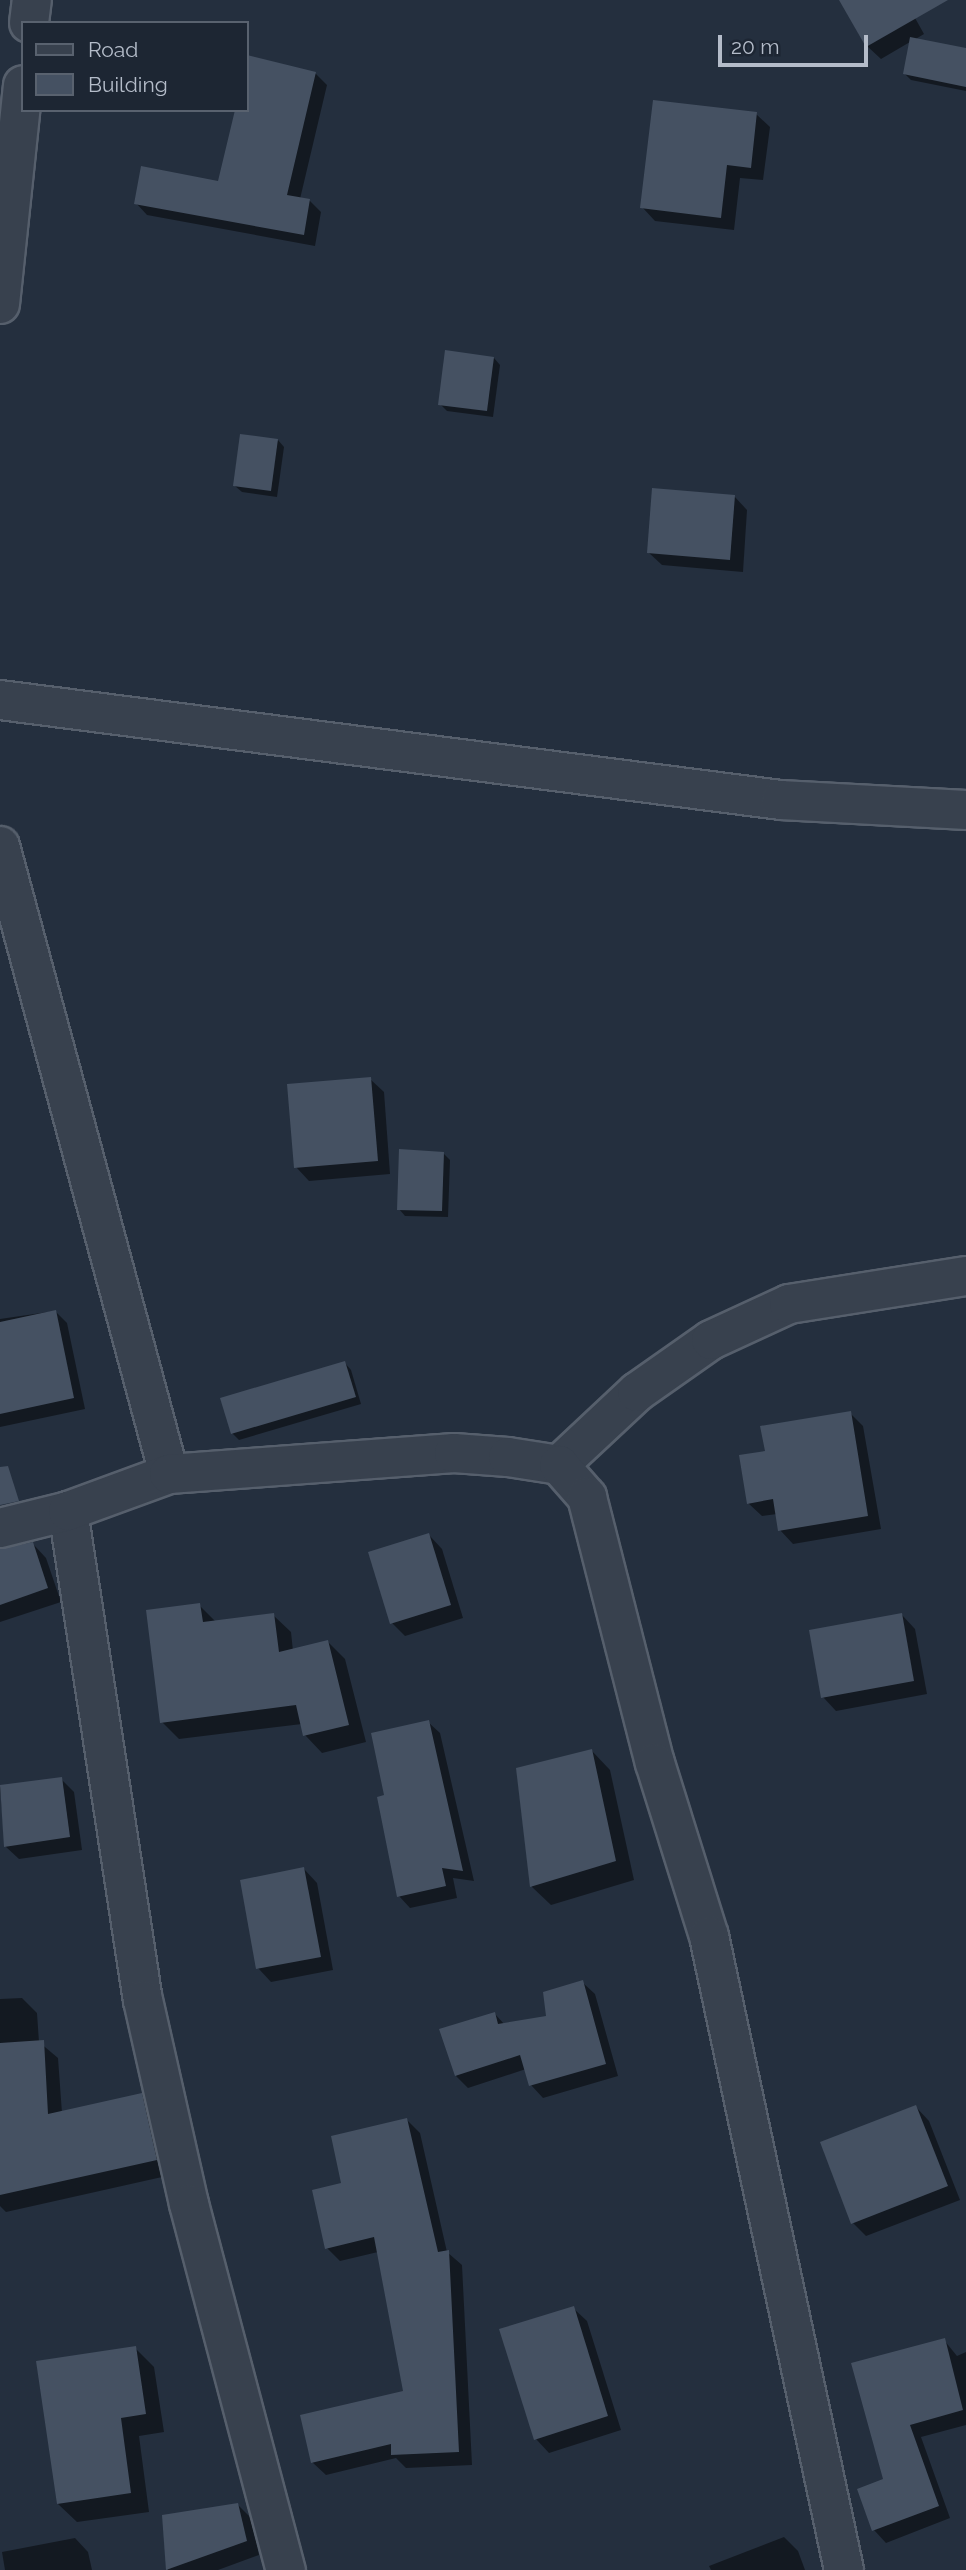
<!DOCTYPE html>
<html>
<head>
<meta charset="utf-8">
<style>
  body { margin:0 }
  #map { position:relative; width:966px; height:2570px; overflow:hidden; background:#242f3e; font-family:Raleway,sans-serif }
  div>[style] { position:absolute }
  .shadow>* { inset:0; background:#0007 }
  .building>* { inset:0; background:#455162 }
  .roads { filter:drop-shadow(2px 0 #565f6c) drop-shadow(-2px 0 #565f6c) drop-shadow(0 2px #565f6c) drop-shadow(0 -2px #565f6c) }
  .minor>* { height:38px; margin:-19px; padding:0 19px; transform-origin:19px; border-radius:19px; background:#38414e }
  span { translate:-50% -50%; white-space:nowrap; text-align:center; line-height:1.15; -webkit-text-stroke:6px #1d2633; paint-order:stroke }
  .legend { position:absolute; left:21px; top:21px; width:228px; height:91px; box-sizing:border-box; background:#1d2633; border:2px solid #59626f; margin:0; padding:9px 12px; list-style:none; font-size:21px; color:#b4bcc9 }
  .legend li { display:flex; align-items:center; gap:14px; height:35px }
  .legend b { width:35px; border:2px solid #59626f }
  .scale { position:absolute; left:718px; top:35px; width:150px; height:32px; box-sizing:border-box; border:4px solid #b4bcc9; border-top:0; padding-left:9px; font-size:21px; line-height:24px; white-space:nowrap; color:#b4bcc9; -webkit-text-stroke:5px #1d2633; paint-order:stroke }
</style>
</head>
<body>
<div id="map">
  <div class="shadow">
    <i style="clip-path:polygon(841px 0,905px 0,924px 34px,914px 40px,966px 50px,966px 91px,911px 80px,905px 74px,910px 42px,881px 59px,867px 46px)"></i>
    <i style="clip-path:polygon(250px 57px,316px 74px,327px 85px,300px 199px,310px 201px,321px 212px,315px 246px,147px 215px,136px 203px,219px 183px,247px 110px)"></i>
    <i style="clip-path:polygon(756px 114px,770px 127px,763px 180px,740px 178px,734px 230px,655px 221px,642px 207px)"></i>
    <i style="clip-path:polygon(494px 358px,500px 365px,493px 417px,447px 411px,440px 404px)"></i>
    <i style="clip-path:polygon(278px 440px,284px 447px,277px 497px,242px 492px,235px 486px)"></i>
    <i style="clip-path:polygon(734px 496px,747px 510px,743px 572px,662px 565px,648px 552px)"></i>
    <i style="clip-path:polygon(370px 1079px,384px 1092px,390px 1174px,309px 1181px,296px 1167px)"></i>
    <i style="clip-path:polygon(443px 1153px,450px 1160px,448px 1217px,405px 1216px,399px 1209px)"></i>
    <i style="clip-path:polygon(55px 1311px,67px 1323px,85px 1409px,0 1427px,0 1319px)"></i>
    <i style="clip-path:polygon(345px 1363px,351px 1370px,361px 1404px,239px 1440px,232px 1433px)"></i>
    <i style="clip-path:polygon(850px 1413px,863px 1426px,881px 1529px,793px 1544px,780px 1530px,777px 1514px,762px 1516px,748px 1503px,767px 1452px)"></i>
    <i style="clip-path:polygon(429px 1535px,442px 1549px,463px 1618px,405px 1636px,392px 1623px)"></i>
    <i style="clip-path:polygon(33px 1544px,46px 1558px,61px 1602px,0 1622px,0 1551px)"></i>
    <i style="clip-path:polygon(199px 1605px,216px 1622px,273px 1615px,291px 1632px,293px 1651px,328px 1642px,345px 1659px,366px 1742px,322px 1753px,305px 1735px,302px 1724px,179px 1739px,162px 1722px)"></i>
    <i style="clip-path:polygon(902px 1615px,915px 1629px,927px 1694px,836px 1711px,823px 1697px)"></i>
    <i style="clip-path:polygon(428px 1722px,440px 1733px,474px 1881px,453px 1878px,457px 1898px,410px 1908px,399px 1896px,387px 1797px)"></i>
    <i style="clip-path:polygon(592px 1751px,610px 1770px,634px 1880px,551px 1905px,532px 1887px,518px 1769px)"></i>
    <i style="clip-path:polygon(61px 1779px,74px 1792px,82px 1850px,19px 1859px,5px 1846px,0 1787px)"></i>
    <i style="clip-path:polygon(304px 1869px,317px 1883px,333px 1970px,271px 1982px,258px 1968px)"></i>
    <i style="clip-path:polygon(582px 1982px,595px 1994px,618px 2076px,543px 2098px,531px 2085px,526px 2069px,468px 2088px,456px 2076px,495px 2014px,505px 2025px,548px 2017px)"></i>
    <i style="clip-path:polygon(22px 1998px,37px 2013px,39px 2042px,58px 2058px,62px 2113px,141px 2095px,157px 2110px,171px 2175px,6px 2212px,0 2206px,0 1999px)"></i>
    <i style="clip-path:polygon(916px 2107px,929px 2121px,960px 2200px,866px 2236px,853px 2223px)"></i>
    <i style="clip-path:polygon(407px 2120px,420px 2133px,447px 2252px,462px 2265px,472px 2465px,406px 2468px,396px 2458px,326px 2475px,312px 2462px,405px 2393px,378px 2252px,340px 2261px,327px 2248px,343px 2185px)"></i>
    <i style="clip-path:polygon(573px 2308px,587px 2321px,621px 2430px,549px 2453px,536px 2439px)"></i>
    <i style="clip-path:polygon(944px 2340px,957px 2356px,966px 2352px,966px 2425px,921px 2437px,950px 2518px,886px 2543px,874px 2530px,885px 2480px)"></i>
    <i style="clip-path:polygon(135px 2348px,154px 2367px,164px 2432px,139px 2436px,149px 2512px,77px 2522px,58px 2504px)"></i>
    <i style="clip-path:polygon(237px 2504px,251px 2518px,259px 2555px,218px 2570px,168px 2570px,164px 2516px)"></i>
    <i style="clip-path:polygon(784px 2537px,798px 2551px,805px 2570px,711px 2570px,709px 2566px)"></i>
    <i style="clip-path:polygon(75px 2538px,88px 2552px,92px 2570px,5px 2570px,2px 2552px)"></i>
  </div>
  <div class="building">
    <i style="clip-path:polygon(839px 0,948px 0,866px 47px)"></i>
    <i style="clip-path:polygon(910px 37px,966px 48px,966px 87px,903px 74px)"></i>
    <i style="clip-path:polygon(247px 55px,316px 72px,287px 195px,310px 199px,304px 235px,134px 204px,141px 166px,218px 181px,235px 110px,247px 110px)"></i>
    <i style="clip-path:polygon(653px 100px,757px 112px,751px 168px,727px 165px,721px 218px,640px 208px)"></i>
    <i style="clip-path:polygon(445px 350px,494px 357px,487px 411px,438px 405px)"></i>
    <i style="clip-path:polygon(240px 434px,278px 439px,271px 491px,233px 486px)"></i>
    <i style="clip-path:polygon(652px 488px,735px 495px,730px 560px,647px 553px)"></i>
    <i style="clip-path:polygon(371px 1077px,378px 1161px,294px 1168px,287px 1084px)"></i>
    <i style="clip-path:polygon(399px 1149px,444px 1152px,442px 1211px,397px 1210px)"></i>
    <i style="clip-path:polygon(56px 1310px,74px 1398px,0 1414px,0 1322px)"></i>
    <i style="clip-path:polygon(345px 1361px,356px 1397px,231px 1434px,220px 1398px)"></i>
    <i style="clip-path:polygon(851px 1411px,868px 1516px,778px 1531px,773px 1499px,747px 1504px,739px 1455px,765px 1451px,760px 1426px)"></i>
    <i style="clip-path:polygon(8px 1466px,19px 1501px,0 1505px,0 1467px)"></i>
    <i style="clip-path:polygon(429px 1533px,451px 1605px,390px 1624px,368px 1552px)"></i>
    <i style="clip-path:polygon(33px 1542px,48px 1588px,0 1605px,0 1549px)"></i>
    <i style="clip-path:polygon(200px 1603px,203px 1622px,274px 1613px,279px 1652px,328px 1640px,349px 1725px,303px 1736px,296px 1705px,160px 1723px,146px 1610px)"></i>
    <i style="clip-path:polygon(902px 1613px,914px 1681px,821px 1698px,809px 1630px)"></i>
    <i style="clip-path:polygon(429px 1720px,463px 1871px,442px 1868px,446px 1886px,397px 1897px,377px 1797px,384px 1795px,371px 1733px)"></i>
    <i style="clip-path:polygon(592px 1749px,616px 1861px,530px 1887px,516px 1768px)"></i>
    <i style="clip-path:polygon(62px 1777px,70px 1837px,4px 1847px,0 1785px)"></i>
    <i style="clip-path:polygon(304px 1867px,321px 1957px,256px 1969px,240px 1880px)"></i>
    <i style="clip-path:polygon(583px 1980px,606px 2064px,529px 2086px,520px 2055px,455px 2076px,439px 2029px,495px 2012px,498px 2024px,546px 2016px,543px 1992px)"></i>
    <i style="clip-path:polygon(44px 2040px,48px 2114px,142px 2093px,157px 2160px,0 2195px,0 2043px)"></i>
    <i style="clip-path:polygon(916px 2105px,948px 2186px,851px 2224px,820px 2142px)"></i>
    <i style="clip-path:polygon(407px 2118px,438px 2252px,449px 2250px,459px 2452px,391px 2455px,391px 2444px,311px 2463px,300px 2415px,403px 2391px,374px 2237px,325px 2249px,312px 2190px,341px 2183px,331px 2136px)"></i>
    <i style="clip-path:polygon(574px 2306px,608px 2416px,534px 2440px,499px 2329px)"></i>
    <i style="clip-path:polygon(945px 2338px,963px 2410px,910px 2425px,939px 2506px,872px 2531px,857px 2489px,883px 2479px,851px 2363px)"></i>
    <i style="clip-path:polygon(136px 2346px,146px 2414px,121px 2418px,131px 2493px,57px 2504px,36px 2361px)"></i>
    <i style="clip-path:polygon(238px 2503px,247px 2541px,166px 2570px,162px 2515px)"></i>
  </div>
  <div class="roads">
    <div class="minor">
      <i style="left:29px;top:23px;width:23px;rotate:-83deg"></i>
      <i style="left:0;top:304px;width:220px;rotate:-84deg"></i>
      <i style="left:0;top:700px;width:787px;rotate:7.3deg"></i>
      <i style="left:781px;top:800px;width:185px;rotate:3.1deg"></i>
      <i style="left:0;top:846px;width:650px;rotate:74.94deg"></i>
      <i style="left:559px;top:1465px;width:107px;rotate:-43.1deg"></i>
      <i style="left:637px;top:1392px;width:90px;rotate:-35.1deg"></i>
      <i style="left:711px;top:1340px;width:86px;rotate:-24.8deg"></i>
      <i style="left:789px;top:1304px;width:179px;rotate:-9deg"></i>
      <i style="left:68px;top:1511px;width:495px;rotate:81.3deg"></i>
      <i style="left:143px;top:2000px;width:209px;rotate:77.3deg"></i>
      <i style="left:189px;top:2204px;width:379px;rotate:75.2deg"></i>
      <i style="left:0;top:1528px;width:70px;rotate:-14deg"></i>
      <i style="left:68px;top:1511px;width:108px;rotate:-20.1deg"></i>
      <i style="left:169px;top:1474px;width:286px;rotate:-4.2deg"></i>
      <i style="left:454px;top:1453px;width:54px;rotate:4.2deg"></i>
      <i style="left:508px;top:1457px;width:52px;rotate:8.9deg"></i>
      <i style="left:559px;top:1465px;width:43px;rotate:48.8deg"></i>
      <i style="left:587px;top:1497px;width:275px;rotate:75.7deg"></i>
      <i style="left:655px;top:1763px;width:181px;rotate:72.7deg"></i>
      <i style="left:709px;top:1936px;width:648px;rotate:77.98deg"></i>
    </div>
  </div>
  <ul class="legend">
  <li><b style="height:9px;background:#38414e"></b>Road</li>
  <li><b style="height:19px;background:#455162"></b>Building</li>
  </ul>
  <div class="scale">20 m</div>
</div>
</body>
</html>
